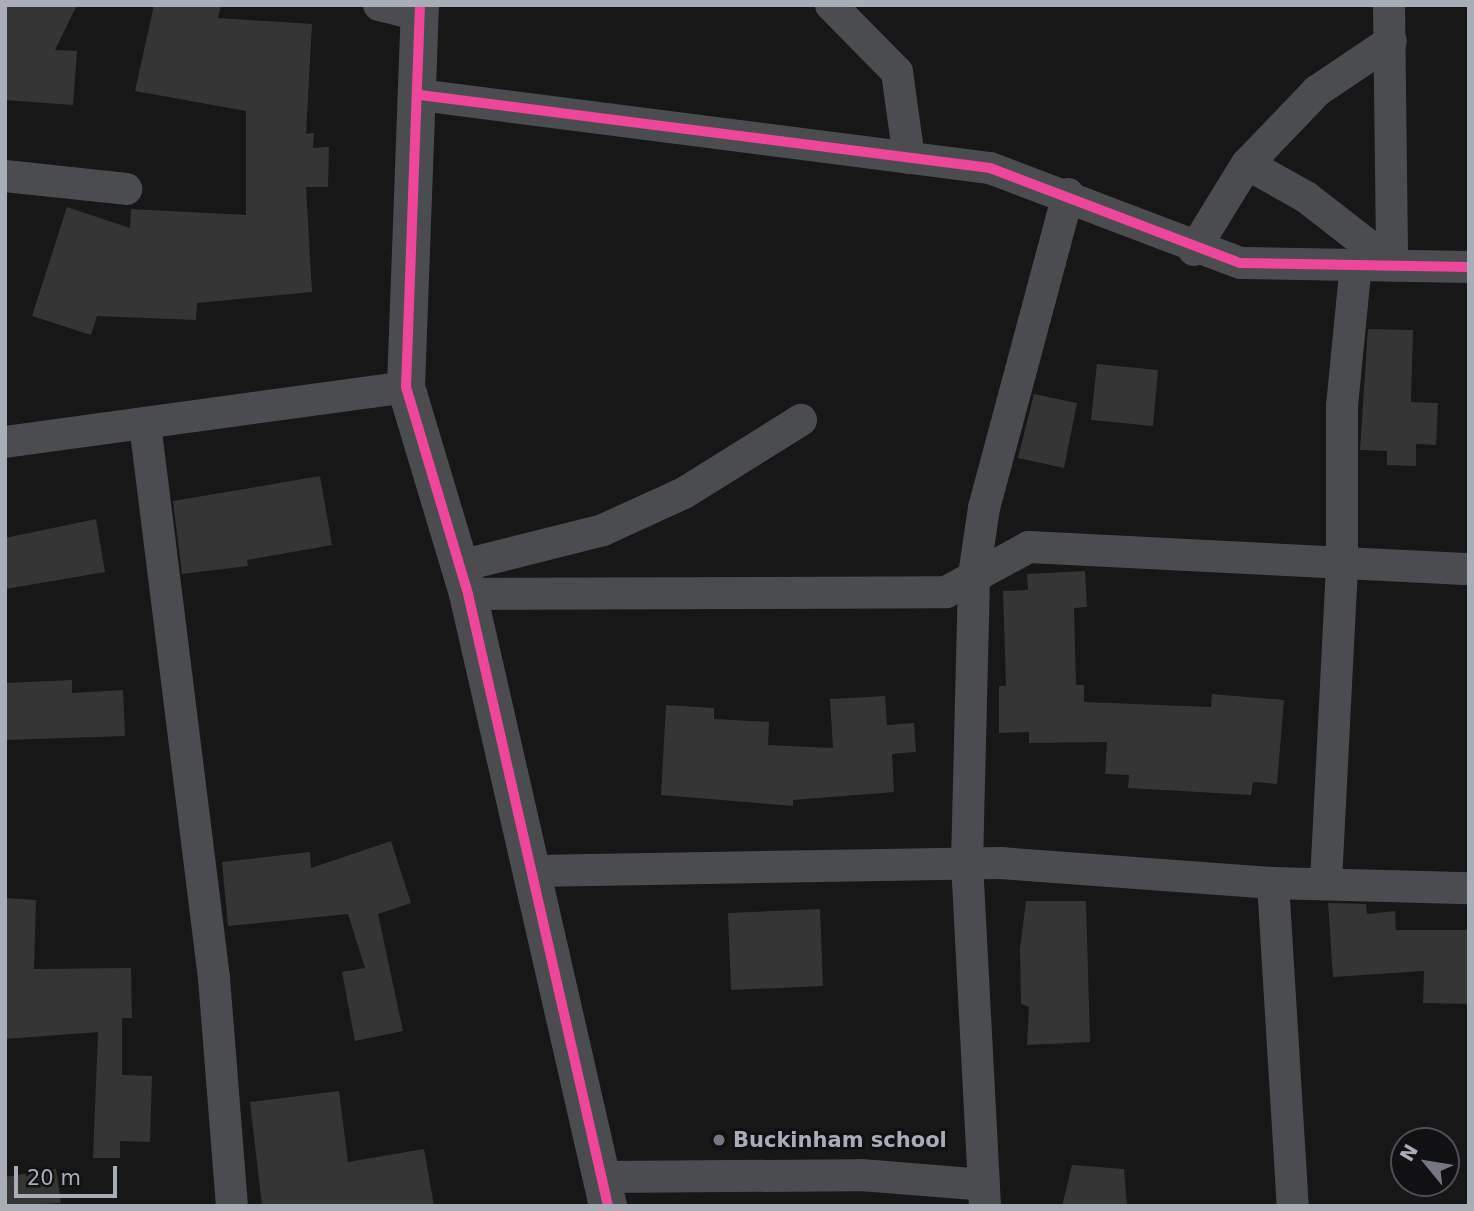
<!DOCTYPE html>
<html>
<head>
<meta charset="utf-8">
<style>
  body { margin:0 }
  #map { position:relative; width:1474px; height:1211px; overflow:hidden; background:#171717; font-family:"DejaVu Sans",sans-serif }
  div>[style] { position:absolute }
  .building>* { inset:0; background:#353536 }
  .minor>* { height:32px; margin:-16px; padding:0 16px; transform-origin:16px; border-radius:16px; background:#4b4c50 }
  .tertiary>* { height:38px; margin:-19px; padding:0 19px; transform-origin:19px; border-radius:19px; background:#4b4c50 }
  .cycleway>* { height:10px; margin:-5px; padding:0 5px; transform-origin:5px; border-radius:5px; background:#ed469a }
  .dots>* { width:19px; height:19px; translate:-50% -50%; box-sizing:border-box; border:4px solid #111113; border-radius:50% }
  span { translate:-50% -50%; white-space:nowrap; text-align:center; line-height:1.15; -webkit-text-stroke:6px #111113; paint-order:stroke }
  .poi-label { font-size:21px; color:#a8adb8; font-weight:700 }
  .left { translate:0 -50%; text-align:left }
  .frame { position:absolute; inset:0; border:7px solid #a8adb8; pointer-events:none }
  .north { position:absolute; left:1390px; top:1127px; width:70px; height:70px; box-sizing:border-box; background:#111113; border:2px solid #4d4f55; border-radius:50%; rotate:300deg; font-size:19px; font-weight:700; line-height:28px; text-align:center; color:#a8adb8 }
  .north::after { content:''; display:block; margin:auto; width:24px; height:32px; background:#757880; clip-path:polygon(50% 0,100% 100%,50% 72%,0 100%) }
  .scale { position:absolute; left:14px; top:1166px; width:103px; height:32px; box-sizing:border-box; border:4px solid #a8adb8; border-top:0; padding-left:9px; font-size:21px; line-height:24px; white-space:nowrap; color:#a8adb8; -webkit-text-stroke:5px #111113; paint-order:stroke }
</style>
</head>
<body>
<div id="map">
  <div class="building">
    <i style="clip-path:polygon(5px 5px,77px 5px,55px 50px,77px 51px,73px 105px,5px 100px)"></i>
    <i style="clip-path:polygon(154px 5px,221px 5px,218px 18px,312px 24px,306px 134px,314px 133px,313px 148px,329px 147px,328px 187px,306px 187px,312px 292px,197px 303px,196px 320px,97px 316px,91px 335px,32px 316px,67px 207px,130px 228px,131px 209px,246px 215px,246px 111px,135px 91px)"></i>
    <i style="clip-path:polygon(1368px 329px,1413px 330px,1411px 402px,1438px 403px,1436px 445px,1416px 444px,1416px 466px,1387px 465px,1387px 451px,1360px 450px)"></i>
    <i style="clip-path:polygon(1097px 364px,1158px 370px,1153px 426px,1091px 420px)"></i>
    <i style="clip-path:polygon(1034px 394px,1077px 403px,1064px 468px,1018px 458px)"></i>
    <i style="clip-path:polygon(320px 476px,332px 545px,247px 560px,248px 566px,182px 574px,173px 501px)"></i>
    <i style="clip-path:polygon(96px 519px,105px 572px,5px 589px,5px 538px)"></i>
    <i style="clip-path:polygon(1085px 571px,1087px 607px,1074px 608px,1076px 685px,1084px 685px,1084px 702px,1211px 707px,1212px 694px,1284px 700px,1277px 784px,1253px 782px,1251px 795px,1128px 788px,1129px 775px,1105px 774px,1107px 742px,1029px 743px,1029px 732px,999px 733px,999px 686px,1006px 686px,1003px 591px,1028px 590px,1027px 574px)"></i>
    <i style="clip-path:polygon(72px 680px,72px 693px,123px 690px,125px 736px,5px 740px,5px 683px)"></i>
    <i style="clip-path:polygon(885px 696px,887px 725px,914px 723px,916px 752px,892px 754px,894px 792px,793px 800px,793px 806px,661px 795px,666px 705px,714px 708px,714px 719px,769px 722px,768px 745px,833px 748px,830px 699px)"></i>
    <i style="clip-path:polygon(391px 841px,411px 903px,378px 914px,403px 1031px,355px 1041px,342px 972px,365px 968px,348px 914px,228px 926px,222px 862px,310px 852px,311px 868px)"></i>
    <i style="clip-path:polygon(5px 898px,36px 900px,34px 969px,131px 968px,132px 1018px,122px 1018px,122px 1075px,152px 1076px,150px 1142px,120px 1141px,120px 1158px,93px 1158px,98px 1032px,5px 1039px)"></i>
    <i style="clip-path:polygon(1026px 901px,1086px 901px,1090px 1042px,1027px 1045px,1029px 1007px,1021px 1004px,1020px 949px)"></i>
    <i style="clip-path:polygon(1328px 903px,1366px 904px,1367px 914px,1395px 911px,1396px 930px,1469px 930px,1469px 1004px,1423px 1003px,1424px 971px,1333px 977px)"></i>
    <i style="clip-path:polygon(820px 909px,823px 986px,731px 990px,728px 913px)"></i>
    <i style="clip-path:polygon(339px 1091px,348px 1162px,424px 1149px,434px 1206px,262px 1206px,250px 1102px)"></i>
    <i style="clip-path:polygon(1072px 1165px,1124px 1169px,1127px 1206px,1062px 1206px)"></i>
    <i style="clip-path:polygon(56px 1169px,61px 1203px,5px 1206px,5px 1177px)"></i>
  </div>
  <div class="minor">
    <i style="left:379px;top:5px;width:42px;rotate:13.7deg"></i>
    <i style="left:831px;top:5px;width:94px;rotate:45.4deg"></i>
    <i style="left:897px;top:72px;width:87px;rotate:82.1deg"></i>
    <i style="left:1389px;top:5px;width:259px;rotate:89.3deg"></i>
    <i style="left:420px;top:95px;width:575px;rotate:7.3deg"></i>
    <i style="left:990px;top:168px;width:267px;rotate:20.8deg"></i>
    <i style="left:1240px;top:263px;width:229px;rotate:1deg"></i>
    <i style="left:1247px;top:164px;width:68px;rotate:29.2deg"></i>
    <i style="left:1306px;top:197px;width:109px;rotate:37.9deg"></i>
    <i style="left:5px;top:176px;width:122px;rotate:6.1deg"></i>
    <i style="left:1194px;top:250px;width:101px;rotate:-58.4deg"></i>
    <i style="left:1247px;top:164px;width:101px;rotate:-46.2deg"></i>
    <i style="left:1317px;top:91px;width:89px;rotate:-34deg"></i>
    <i style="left:145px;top:424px;width:558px;rotate:82.9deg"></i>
    <i style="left:214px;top:978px;width:229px;rotate:85.5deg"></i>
    <i style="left:5px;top:442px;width:405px;rotate:-7.8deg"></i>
    <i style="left:460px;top:566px;width:147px;rotate:-14.1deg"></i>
    <i style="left:603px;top:530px;width:89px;rotate:-24.6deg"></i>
    <i style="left:684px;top:493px;width:138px;rotate:-32deg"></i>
    <i style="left:468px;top:594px;width:478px;rotate:-0.2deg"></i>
    <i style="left:946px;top:592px;width:94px;rotate:-28.5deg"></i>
    <i style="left:1029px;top:547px;width:441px;rotate:2.9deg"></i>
    <i style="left:535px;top:871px;width:465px;rotate:-1deg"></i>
    <i style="left:1000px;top:863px;width:274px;rotate:4.2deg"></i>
    <i style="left:1273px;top:883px;width:196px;rotate:1.5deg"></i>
    <i style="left:1326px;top:882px;width:320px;rotate:-87.1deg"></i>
    <i style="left:1342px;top:562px;width:156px;rotate:-90deg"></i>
    <i style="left:1342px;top:406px;width:144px;rotate:-84.4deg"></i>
    <i style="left:1273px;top:883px;width:324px;rotate:86.5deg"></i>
    <i style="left:601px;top:1177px;width:260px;rotate:-0.4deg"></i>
    <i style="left:861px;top:1175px;width:123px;rotate:4.6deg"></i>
    <i style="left:985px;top:1206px;width:342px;rotate:-93deg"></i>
    <i style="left:967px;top:864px;width:289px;rotate:-88.6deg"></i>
    <i style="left:974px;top:575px;width:68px;rotate:-81.5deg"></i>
    <i style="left:984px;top:508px;width:325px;rotate:-75deg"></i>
  </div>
  <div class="tertiary">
    <i style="left:420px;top:5px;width:382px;rotate:92.1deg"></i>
    <i style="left:406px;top:387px;width:216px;rotate:73.3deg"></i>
    <i style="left:468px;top:594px;width:628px;rotate:77.11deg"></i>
  </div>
  <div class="cycleway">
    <i style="left:420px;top:5px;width:382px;rotate:92.1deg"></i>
    <i style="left:406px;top:387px;width:216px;rotate:73.3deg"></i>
    <i style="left:468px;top:594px;width:628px;rotate:77.11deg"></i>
    <i style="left:420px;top:95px;width:575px;rotate:7.3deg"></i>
    <i style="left:990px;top:168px;width:267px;rotate:20.8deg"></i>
    <i style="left:1240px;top:263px;width:229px;rotate:1deg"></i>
  </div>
  <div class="dots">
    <i style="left:719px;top:1140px;background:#757880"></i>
  </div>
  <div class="poi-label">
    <span class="left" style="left:733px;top:1140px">Buckinham school</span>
  </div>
  <div class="frame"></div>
  <div class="north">N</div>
  <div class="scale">20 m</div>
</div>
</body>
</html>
